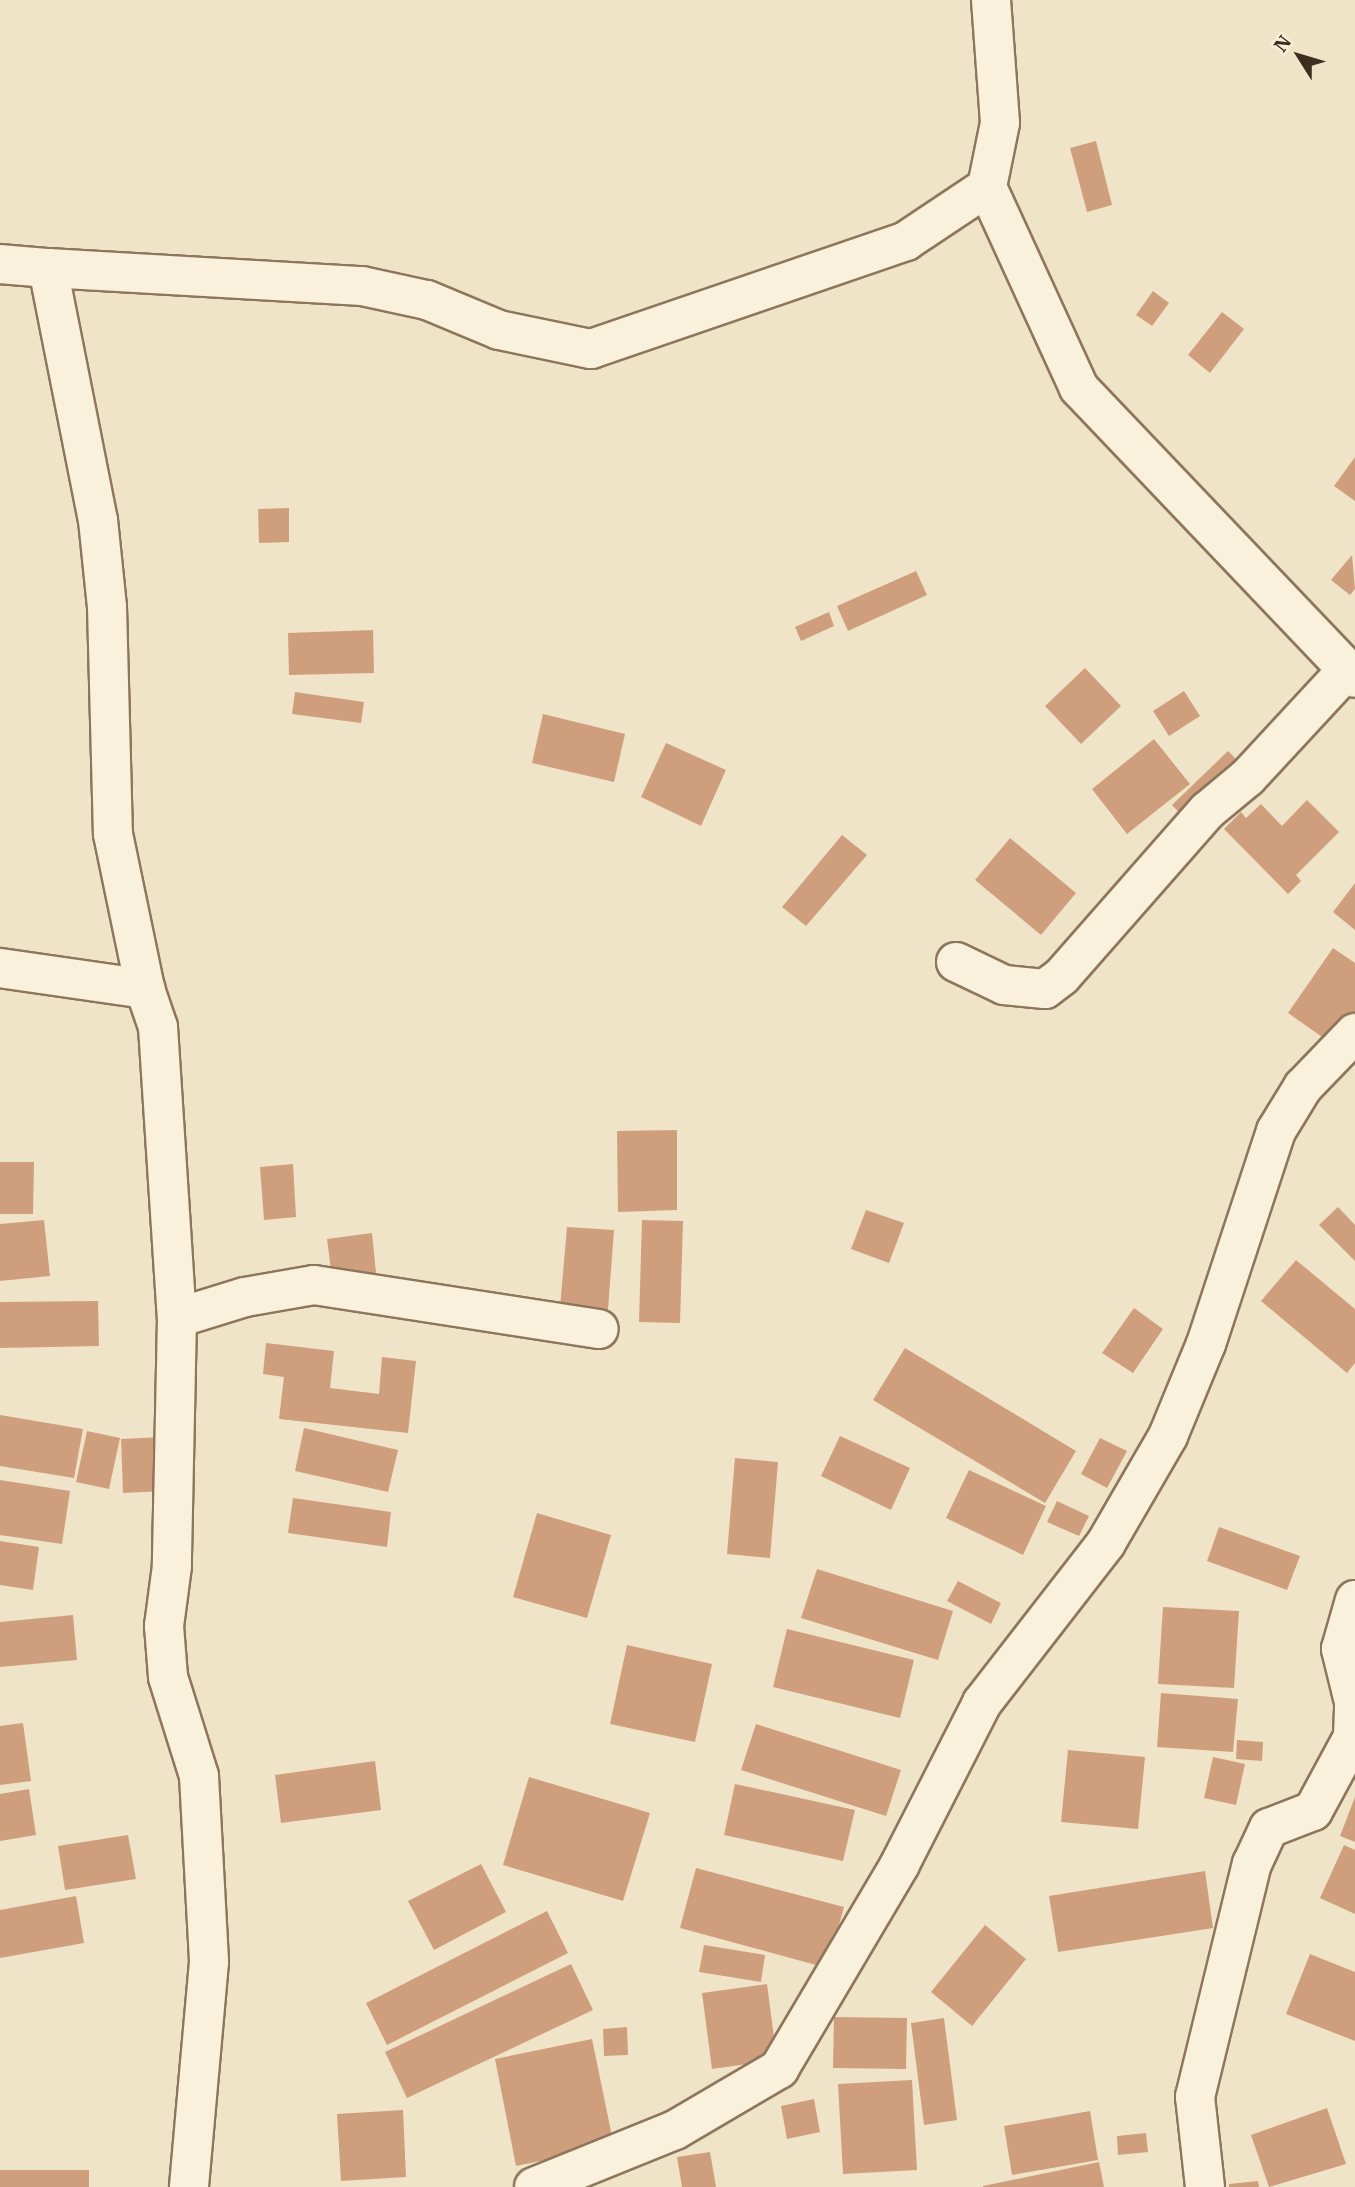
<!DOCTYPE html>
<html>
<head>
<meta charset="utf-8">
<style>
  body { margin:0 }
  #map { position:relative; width:1355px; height:2187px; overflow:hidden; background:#f0e4c8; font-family:"IBM Plex Serif",serif }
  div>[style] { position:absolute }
  .building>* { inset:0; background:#cf9f7d }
  .roads { filter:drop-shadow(2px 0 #8d765c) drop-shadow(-2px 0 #8d765c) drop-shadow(0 2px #8d765c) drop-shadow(0 -2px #8d765c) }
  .minor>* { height:38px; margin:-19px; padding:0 19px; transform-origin:19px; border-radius:19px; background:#faf1dc }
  span { translate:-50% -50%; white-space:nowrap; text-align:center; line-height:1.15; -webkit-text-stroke:5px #f7eed8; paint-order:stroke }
  .north { position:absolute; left:1264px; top:21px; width:70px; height:70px; -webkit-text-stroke:5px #f7eed8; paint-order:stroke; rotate:307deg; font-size:19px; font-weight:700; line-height:28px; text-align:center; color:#3d2e20 }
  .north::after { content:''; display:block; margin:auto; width:24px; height:32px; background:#3d2e20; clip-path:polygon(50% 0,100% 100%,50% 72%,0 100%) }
</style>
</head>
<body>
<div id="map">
  <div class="building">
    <i style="clip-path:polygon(1096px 141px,1112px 205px,1087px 212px,1070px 148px)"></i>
    <i style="clip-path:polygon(1153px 291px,1169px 303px,1152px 326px,1136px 315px)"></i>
    <i style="clip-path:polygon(1222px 312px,1244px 329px,1210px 373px,1188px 355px)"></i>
    <i style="clip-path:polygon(1355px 457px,1355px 501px,1334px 486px)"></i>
    <i style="clip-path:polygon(289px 508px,289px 542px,259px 543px,258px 509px)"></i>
    <i style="clip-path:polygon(1352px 555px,1355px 589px,1350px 595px,1331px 580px)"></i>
    <i style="clip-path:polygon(916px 571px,927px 595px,848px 631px,837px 606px)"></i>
    <i style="clip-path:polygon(829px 612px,834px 626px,801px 641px,795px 627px)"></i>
    <i style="clip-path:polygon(373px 630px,374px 673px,289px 675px,288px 633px)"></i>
    <i style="clip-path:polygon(1085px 668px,1121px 706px,1081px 744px,1045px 706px)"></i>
    <i style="clip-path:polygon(1184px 691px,1200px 716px,1169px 736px,1153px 711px)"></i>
    <i style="clip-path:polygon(295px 692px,364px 702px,361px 723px,292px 714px)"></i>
    <i style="clip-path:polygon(543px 714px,625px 734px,614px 782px,532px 763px)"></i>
    <i style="clip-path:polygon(1154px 739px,1190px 784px,1127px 834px,1092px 789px)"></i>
    <i style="clip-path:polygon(666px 743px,726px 770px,701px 826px,641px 797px)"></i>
    <i style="clip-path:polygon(1228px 751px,1243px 766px,1186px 820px,1172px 805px)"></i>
    <i style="clip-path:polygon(1307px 800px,1339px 832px,1296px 875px,1301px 881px,1288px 894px,1224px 829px,1241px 812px,1246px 818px,1261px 804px,1282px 826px)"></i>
    <i style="clip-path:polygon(842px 835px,867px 855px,806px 926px,782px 907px)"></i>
    <i style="clip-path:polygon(1010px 838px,1076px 893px,1041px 935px,975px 880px)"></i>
    <i style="clip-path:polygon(1355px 883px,1355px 930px,1333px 912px)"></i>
    <i style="clip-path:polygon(1333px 948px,1355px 963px,1355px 1018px,1335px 1046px,1288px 1013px)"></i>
    <i style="clip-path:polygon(677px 1130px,677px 1210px,618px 1212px,617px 1131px)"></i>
    <i style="clip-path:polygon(0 1162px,34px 1162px,33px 1214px,0 1214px)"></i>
    <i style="clip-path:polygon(293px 1164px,296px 1217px,264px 1220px,260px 1167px)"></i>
    <i style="clip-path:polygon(1338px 1207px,1355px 1225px,1355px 1261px,1319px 1225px)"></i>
    <i style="clip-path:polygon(866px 1210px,904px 1223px,889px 1263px,851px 1249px)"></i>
    <i style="clip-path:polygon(44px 1220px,50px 1276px,0 1281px,0 1224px)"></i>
    <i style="clip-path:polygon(642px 1220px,683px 1221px,680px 1323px,639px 1322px)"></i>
    <i style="clip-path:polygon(567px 1227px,614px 1230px,607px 1323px,559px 1319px)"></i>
    <i style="clip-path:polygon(372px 1233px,376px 1273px,332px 1278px,327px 1239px)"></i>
    <i style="clip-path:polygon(1296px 1260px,1355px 1309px,1355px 1363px,1347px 1373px,1261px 1301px)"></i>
    <i style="clip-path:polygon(98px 1301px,99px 1346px,0 1348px,0 1302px)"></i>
    <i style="clip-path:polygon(1134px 1308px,1163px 1329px,1133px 1373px,1102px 1353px)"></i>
    <i style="clip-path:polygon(266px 1343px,334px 1351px,330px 1388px,379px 1394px,382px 1357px,416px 1361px,408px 1433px,279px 1419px,284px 1377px,263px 1374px)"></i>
    <i style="clip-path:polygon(905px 1348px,1076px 1451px,1045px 1503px,873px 1400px)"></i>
    <i style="clip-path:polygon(0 1415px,83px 1429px,74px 1478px,0 1466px)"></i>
    <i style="clip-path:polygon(304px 1428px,398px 1450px,388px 1492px,295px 1471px)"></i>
    <i style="clip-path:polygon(87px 1431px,120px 1438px,109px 1489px,76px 1482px)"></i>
    <i style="clip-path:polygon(840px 1436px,910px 1468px,891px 1510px,821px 1476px)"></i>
    <i style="clip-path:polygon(163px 1437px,165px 1491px,123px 1493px,121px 1439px)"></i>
    <i style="clip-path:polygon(1100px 1438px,1127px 1451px,1107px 1488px,1081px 1474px)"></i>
    <i style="clip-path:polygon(735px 1458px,778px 1462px,770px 1558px,727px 1554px)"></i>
    <i style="clip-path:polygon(969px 1470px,1046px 1506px,1023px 1555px,946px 1518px)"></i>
    <i style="clip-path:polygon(0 1480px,70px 1491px,62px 1544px,0 1535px)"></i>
    <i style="clip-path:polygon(293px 1498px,391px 1512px,387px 1547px,288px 1533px)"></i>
    <i style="clip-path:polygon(1057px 1501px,1089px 1516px,1079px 1536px,1047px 1522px)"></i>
    <i style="clip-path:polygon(537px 1513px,611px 1535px,587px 1618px,513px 1597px)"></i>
    <i style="clip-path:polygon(1219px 1527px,1300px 1556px,1287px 1590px,1207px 1561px)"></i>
    <i style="clip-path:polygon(0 1541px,39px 1547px,33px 1590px,0 1585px)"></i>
    <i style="clip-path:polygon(817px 1569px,953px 1611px,938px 1660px,801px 1618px)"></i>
    <i style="clip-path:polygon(958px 1581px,1001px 1603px,991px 1624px,947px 1601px)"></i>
    <i style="clip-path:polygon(1163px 1607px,1239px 1611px,1234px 1688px,1158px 1684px)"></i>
    <i style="clip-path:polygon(73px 1615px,77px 1660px,0 1667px,0 1622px)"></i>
    <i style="clip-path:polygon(787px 1629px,914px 1660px,900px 1718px,773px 1687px)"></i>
    <i style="clip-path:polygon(627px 1645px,712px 1664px,695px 1742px,610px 1724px)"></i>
    <i style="clip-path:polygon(1161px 1693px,1238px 1699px,1233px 1752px,1157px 1747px)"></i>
    <i style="clip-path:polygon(23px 1723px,31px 1781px,0 1785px,0 1726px)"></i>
    <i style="clip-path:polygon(756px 1724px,901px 1770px,886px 1816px,741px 1770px)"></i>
    <i style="clip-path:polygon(1237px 1740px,1263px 1742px,1262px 1761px,1236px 1759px)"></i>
    <i style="clip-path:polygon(1068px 1750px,1145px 1757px,1138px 1829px,1061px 1822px)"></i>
    <i style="clip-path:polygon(1213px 1757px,1245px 1764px,1236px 1805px,1204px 1798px)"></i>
    <i style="clip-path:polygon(375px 1761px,381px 1810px,281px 1823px,275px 1775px)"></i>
    <i style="clip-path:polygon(529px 1777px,650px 1813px,623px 1901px,503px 1865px)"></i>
    <i style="clip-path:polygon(735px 1784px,855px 1810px,843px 1861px,724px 1835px)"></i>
    <i style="clip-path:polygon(29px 1789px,36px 1835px,0 1841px,0 1794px)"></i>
    <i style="clip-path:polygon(1355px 1797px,1355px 1842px,1340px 1836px)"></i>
    <i style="clip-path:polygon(128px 1835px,136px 1879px,65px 1890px,58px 1846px)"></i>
    <i style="clip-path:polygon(1344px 1845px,1355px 1850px,1355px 1914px,1320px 1898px)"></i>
    <i style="clip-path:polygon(481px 1864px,506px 1912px,434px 1950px,408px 1901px)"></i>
    <i style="clip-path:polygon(696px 1868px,844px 1907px,827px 1968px,680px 1928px)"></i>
    <i style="clip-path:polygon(1205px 1871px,1213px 1928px,1058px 1952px,1049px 1896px)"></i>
    <i style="clip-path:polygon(76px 1896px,84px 1943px,0 1958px,0 1910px)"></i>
    <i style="clip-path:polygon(547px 1911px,568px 1953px,387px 2045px,366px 2003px)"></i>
    <i style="clip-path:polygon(985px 1925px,1026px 1959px,972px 2026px,931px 1992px)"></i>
    <i style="clip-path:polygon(704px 1945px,765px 1955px,761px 1982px,699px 1972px)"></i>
    <i style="clip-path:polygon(1310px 1954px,1355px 1972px,1355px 2041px,1286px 2014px)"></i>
    <i style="clip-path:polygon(571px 1964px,593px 2010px,407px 2098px,385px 2052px)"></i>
    <i style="clip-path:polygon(767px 1984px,777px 2060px,712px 2069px,702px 1993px)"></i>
    <i style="clip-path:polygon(834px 2017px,907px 2018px,906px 2069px,833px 2068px)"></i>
    <i style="clip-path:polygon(944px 2018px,957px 2120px,924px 2125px,911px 2023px)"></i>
    <i style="clip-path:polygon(627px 2027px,628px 2055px,604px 2056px,603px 2029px)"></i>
    <i style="clip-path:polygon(592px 2039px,614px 2146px,516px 2166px,495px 2059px)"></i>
    <i style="clip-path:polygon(912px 2080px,917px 2170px,843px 2174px,838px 2084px)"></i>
    <i style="clip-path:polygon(814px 2099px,820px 2132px,787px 2139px,781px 2106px)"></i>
    <i style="clip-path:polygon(1327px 2108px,1346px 2164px,1269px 2187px,1251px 2135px)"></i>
    <i style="clip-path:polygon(403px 2110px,406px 2177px,341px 2181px,337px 2114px)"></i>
    <i style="clip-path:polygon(1090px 2111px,1098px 2160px,1012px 2175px,1004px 2126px)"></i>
    <i style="clip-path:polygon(1146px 2133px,1148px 2152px,1118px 2155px,1117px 2136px)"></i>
    <i style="clip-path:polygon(710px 2152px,716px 2187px,682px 2187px,677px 2157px)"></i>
    <i style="clip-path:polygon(1099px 2162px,1104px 2187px,983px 2187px,983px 2186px)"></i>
    <i style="clip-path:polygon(0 2170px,89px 2170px,89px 2187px,0 2187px)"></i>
    <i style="clip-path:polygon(1258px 2181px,1259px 2187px,1229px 2187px,1229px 2184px)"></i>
  </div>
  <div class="roads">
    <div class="minor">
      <i style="left:991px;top:0;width:123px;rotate:85.8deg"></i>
      <i style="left:1000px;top:123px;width:65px;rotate:101.5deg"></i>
      <i style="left:987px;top:187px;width:221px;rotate:65.4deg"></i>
      <i style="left:1079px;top:388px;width:400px;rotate:46.4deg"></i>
      <i style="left:0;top:264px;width:48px;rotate:4.8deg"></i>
      <i style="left:48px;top:268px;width:257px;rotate:78.8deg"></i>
      <i style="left:98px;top:520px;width:87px;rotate:84.1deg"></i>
      <i style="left:107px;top:607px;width:227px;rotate:88.5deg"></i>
      <i style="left:113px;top:834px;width:158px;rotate:78.3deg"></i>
      <i style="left:145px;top:989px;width:40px;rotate:71.1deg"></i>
      <i style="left:158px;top:1027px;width:292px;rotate:86.3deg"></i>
      <i style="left:177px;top:1318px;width:248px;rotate:91.2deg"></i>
      <i style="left:172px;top:1566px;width:61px;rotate:97.6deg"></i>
      <i style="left:164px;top:1626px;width:51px;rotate:85.5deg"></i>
      <i style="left:168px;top:1677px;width:104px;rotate:72.6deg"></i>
      <i style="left:199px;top:1776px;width:186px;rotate:86.9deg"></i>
      <i style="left:209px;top:1962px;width:226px;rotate:95.1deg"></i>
      <i style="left:48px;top:268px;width:315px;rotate:3.3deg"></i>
      <i style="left:362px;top:286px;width:66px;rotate:12.2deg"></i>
      <i style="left:427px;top:300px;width:78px;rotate:22.6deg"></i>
      <i style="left:499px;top:330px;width:94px;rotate:11.7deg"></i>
      <i style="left:591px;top:349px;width:333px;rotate:-18.9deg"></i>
      <i style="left:906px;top:241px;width:97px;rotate:-33.7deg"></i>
      <i style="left:956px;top:962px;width:53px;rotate:25.6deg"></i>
      <i style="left:1004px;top:985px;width:41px;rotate:5.6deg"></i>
      <i style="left:1045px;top:989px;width:21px;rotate:-37deg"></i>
      <i style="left:1062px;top:976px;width:220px;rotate:-48.7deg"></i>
      <i style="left:1207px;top:811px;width:53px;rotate:-39.7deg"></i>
      <i style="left:1248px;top:777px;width:146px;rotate:-47.2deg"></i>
      <i style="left:0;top:968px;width:147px;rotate:8.2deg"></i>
      <i style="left:177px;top:1318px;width:71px;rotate:-17.2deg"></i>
      <i style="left:245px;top:1297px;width:70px;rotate:-9.9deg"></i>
      <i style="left:314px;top:1285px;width:288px;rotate:8.8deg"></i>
      <i style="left:534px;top:2187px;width:152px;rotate:-22deg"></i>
      <i style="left:675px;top:2130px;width:121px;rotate:-30.4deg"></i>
      <i style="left:779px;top:2069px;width:238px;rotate:-59.4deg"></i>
      <i style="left:900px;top:1864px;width:181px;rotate:-63deg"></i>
      <i style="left:982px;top:1703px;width:202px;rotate:-52.2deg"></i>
      <i style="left:1106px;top:1543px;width:124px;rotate:-59.9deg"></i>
      <i style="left:1168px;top:1436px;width:100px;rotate:-67.6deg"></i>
      <i style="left:1206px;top:1344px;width:224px;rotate:-71.8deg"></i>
      <i style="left:1276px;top:1131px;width:52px;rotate:-58.5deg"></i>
      <i style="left:1303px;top:1087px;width:75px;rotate:-46.1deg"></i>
      <i style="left:1205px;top:2187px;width:91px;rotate:-96.3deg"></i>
      <i style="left:1195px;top:2097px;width:240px;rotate:-76.3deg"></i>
      <i style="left:1252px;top:1864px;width:40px;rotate:-65deg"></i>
      <i style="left:1269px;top:1828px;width:47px;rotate:-21.1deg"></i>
      <i style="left:1313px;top:1811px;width:84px;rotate:-61.6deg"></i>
      <i style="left:1353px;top:1737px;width:35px;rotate:-88deg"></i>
      <i style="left:1354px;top:1702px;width:55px;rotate:-103.8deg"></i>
      <i style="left:1341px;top:1649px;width:51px;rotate:-74.1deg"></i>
    </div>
  </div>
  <div class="north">N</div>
</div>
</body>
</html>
